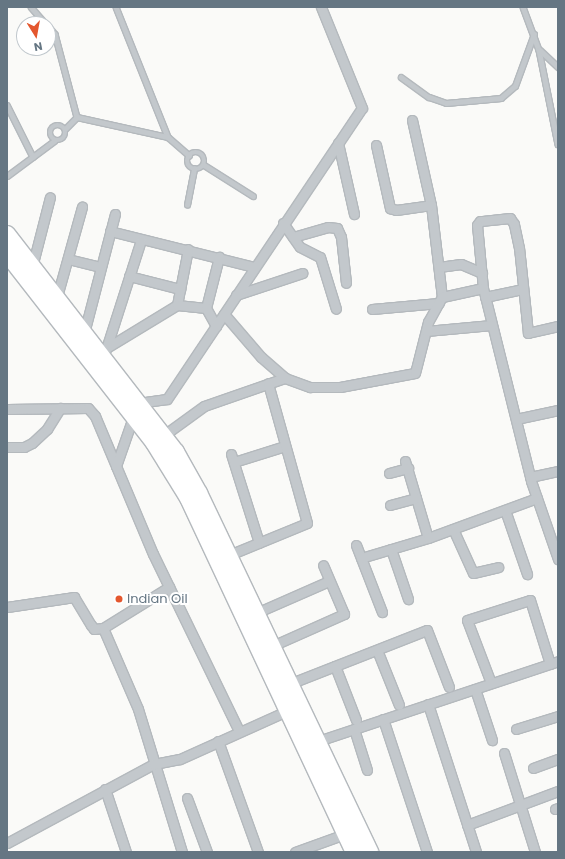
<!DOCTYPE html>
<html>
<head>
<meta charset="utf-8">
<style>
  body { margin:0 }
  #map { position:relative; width:565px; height:859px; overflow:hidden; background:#fafaf8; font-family:Poppins,sans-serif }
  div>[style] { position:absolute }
  .roads { filter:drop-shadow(1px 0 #b4b9bd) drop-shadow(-1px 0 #b4b9bd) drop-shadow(0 1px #b4b9bd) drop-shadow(0 -1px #b4b9bd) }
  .lane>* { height:4.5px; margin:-2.25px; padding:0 2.25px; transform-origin:2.25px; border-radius:2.25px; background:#c3c8cc }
  .lane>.ring { margin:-2.25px; padding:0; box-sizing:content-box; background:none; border:4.5px solid #c3c8cc; border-radius:50% }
  .street>* { height:9px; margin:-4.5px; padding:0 4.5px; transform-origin:4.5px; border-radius:4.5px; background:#c3c8cc }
  .highway>* { height:16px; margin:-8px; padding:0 8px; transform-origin:8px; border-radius:8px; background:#fff }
  .dots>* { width:11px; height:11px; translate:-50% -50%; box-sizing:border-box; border:2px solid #fff; border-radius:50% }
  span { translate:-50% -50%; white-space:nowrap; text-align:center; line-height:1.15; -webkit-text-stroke:4px #fff; paint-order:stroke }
  .poi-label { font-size:13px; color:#657683 }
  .left { translate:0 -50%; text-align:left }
  .frame { position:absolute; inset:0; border:8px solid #657683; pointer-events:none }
  .north { position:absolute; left:16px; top:16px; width:40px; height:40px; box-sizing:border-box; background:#fff; border:1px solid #c1c8cd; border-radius:50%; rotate:169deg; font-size:11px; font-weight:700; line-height:16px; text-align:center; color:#657683 }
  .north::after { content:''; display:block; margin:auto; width:14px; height:18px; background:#e4572e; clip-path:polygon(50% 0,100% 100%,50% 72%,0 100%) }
</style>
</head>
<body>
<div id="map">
  <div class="roads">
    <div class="lane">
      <i style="left:31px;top:7px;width:23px;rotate:49deg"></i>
      <i style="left:116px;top:7px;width:140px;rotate:68.2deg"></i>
      <i style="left:168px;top:137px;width:28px;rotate:41deg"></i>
      <i style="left:523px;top:7px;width:46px;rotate:69.6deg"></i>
      <i style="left:539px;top:50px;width:96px;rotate:78.6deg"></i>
      <i style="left:48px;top:26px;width:11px;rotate:49deg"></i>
      <i style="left:55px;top:34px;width:86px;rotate:75.2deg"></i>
      <i style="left:540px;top:50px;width:25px;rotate:43deg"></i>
      <i style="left:401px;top:77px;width:34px;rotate:36deg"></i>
      <i style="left:429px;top:97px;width:18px;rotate:19deg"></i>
      <i style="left:446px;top:103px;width:55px;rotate:-5.2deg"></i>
      <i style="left:501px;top:98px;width:18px;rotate:-41deg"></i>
      <i style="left:515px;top:86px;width:55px;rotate:-69.9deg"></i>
      <i style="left:7px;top:105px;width:58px;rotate:63.4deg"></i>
      <i style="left:77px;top:117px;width:93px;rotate:12.4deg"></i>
      <i class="ring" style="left:50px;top:125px;width:11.5px;height:11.5px"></i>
      <i style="left:65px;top:129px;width:17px;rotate:-45deg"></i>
      <i class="ring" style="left:187px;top:152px;width:13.5px;height:13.5px"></i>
      <i style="left:204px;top:165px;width:58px;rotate:32.3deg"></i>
      <i style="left:7px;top:176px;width:59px;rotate:-36.7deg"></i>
      <i style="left:187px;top:205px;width:37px;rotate:-79deg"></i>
    </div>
    <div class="street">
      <i style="left:412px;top:120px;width:87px;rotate:77.4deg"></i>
      <i style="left:431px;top:205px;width:93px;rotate:83.2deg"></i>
      <i style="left:338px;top:143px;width:73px;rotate:77.3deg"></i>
      <i style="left:376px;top:145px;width:65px;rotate:77.5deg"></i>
      <i style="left:390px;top:208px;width:6px;rotate:18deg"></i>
      <i style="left:396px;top:210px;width:35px;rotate:-8deg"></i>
      <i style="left:283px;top:223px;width:29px;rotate:55deg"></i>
      <i style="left:300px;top:247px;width:22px;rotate:27deg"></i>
      <i style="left:320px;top:257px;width:54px;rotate:72.9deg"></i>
      <i style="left:110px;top:231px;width:148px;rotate:14deg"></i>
      <i style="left:293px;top:237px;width:36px;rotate:-16deg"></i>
      <i style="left:328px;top:227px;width:9px;rotate:6deg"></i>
      <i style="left:337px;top:228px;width:10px;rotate:66deg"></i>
      <i style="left:341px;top:237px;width:46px;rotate:83.8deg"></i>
      <i style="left:68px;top:259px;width:33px;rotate:14deg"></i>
      <i style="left:32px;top:267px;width:72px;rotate:-75.6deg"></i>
      <i style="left:439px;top:267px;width:22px;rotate:-8deg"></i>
      <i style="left:461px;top:264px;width:23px;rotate:23deg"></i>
      <i style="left:129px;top:276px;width:53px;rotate:14.3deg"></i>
      <i style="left:236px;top:295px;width:70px;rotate:-18.4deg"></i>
      <i style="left:485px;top:297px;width:39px;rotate:-12deg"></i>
      <i style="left:56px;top:300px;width:97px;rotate:-74.4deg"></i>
      <i style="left:177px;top:305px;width:57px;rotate:-78.9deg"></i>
      <i style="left:206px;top:308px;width:53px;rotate:-75.7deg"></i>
      <i style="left:372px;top:309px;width:67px;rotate:-5.1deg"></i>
      <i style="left:224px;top:314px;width:57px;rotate:49.3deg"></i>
      <i style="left:261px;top:357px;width:32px;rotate:41deg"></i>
      <i style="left:285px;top:378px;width:27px;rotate:20deg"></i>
      <i style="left:310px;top:387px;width:30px"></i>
      <i style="left:340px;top:387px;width:76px;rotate:-10.6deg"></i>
      <i style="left:415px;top:373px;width:53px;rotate:-75.7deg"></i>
      <i style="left:428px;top:322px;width:29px;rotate:-61deg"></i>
      <i style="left:442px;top:297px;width:42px;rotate:-12.4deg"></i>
      <i style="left:558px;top:326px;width:31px;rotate:167deg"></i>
      <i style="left:528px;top:333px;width:85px;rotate:-96deg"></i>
      <i style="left:519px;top:248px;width:25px;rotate:-102deg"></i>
      <i style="left:514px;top:224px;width:7px;rotate:-124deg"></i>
      <i style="left:510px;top:218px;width:30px;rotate:174deg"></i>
      <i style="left:480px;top:221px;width:5px;rotate:127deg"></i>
      <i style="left:477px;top:225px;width:63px;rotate:84.6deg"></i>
      <i style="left:483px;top:288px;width:199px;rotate:76deg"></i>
      <i style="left:531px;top:481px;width:83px;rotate:70.9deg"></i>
      <i style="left:426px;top:331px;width:66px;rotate:-5.2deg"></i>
      <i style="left:84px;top:333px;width:123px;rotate:-75.4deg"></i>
      <i style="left:108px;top:347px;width:81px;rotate:-31.3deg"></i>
      <i style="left:177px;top:305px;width:29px;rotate:6deg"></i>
      <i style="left:206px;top:308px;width:21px;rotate:61deg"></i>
      <i style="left:106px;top:349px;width:114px;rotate:-72.2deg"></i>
      <i style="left:7px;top:409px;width:81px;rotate:-0.7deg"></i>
      <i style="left:88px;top:408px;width:11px;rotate:49deg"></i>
      <i style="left:95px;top:416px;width:54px;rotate:67.2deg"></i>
      <i style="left:516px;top:419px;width:43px;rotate:-12.1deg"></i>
      <i style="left:160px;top:438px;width:54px;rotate:-36deg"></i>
      <i style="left:204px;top:406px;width:86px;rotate:-19.1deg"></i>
      <i style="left:7px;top:447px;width:17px"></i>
      <i style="left:24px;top:447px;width:9px;rotate:-27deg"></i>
      <i style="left:32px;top:443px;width:21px;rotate:-43deg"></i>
      <i style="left:47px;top:429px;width:25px;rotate:-58deg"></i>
      <i style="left:231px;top:454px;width:93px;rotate:72.5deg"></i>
      <i style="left:405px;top:461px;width:80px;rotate:73.4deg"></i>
      <i style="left:234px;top:462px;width:53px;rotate:-17.4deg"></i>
      <i style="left:389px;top:473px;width:20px;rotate:-15deg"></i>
      <i style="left:530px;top:477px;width:29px;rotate:-12deg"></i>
      <i style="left:390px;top:505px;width:27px;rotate:-15deg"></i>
      <i style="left:505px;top:510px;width:68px;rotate:71deg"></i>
      <i style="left:453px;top:529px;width:48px;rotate:65.6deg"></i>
      <i style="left:473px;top:573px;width:26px;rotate:-13deg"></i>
      <i style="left:356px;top:545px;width:72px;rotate:68.8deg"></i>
      <i style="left:391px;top:549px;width:53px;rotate:71.2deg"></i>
      <i style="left:229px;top:555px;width:84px;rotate:-22.3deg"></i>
      <i style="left:307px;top:523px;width:145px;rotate:-105.6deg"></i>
      <i style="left:361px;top:558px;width:70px;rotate:-16.6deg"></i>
      <i style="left:428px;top:538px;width:116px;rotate:-20.2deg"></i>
      <i style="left:7px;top:607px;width:68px;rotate:-8.5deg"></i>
      <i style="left:74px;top:597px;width:33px;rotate:59deg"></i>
      <i style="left:91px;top:625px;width:5px;rotate:53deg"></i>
      <i style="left:94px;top:629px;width:9px;rotate:-6deg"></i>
      <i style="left:103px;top:628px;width:78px;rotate:-31.8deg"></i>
      <i style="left:256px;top:613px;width:80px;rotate:-23.7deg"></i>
      <i style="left:103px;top:628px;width:88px;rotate:66.6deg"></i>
      <i style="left:138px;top:709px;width:150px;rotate:72.9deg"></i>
      <i style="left:272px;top:646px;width:79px;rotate:-24deg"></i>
      <i style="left:344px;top:614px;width:53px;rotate:-113.2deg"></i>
      <i style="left:377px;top:650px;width:59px;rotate:68.2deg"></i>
      <i style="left:335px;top:666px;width:58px;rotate:68.7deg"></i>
      <i style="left:491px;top:683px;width:67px;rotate:-110.9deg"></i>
      <i style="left:467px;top:620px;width:66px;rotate:-17.6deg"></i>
      <i style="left:530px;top:600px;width:67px;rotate:72.6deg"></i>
      <i style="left:289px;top:684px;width:148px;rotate:-21.4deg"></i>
      <i style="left:427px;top:630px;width:61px;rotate:68.9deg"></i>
      <i style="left:475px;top:689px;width:54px;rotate:71.6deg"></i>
      <i style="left:428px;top:704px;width:156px;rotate:72deg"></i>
      <i style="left:383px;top:719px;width:140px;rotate:71.7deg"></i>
      <i style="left:354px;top:729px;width:43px;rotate:72.4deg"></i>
      <i style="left:516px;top:729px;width:44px;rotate:-17.2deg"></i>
      <i style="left:239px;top:731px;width:197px;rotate:-115.9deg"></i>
      <i style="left:153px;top:554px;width:95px;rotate:-112.8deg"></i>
      <i style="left:116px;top:466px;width:67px;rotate:-70.8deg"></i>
      <i style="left:138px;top:403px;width:29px;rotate:-8deg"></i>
      <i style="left:167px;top:399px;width:350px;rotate:-56.2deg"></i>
      <i style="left:362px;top:108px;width:109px;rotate:-112.1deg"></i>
      <i style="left:218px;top:741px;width:118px;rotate:70.2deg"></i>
      <i style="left:315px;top:742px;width:256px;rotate:-18.4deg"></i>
      <i style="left:504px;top:753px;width:104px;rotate:72.6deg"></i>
      <i style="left:533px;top:768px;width:27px;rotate:-20deg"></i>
      <i style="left:105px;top:789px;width:66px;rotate:71.6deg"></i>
      <i style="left:187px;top:798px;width:58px;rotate:69.7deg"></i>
      <i style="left:555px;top:809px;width:3px;rotate:-18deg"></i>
      <i style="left:467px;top:825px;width:97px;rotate:-20.5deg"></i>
      <i style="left:7px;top:843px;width:167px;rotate:-28.3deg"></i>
      <i style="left:154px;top:764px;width:26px;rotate:-11deg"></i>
      <i style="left:180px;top:759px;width:117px;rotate:-24.2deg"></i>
      <i style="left:295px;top:852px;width:53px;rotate:-19.8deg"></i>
    </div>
    <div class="highway">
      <i style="left:7px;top:234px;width:276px;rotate:52.2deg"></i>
      <i style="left:176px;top:452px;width:47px;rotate:60.7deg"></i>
      <i style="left:199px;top:493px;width:398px;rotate:64.5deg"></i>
      <i style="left:7px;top:254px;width:239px;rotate:52.1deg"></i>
      <i style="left:154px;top:443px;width:65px;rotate:58.3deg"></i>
      <i style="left:188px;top:498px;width:391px;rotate:64.9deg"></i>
    </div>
  </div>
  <div class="dots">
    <i style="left:119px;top:599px;background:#e4572e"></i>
  </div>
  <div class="poi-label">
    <span class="left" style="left:127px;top:599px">Indian Oil</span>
  </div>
  <div class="frame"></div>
  <div class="north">N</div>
</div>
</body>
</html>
